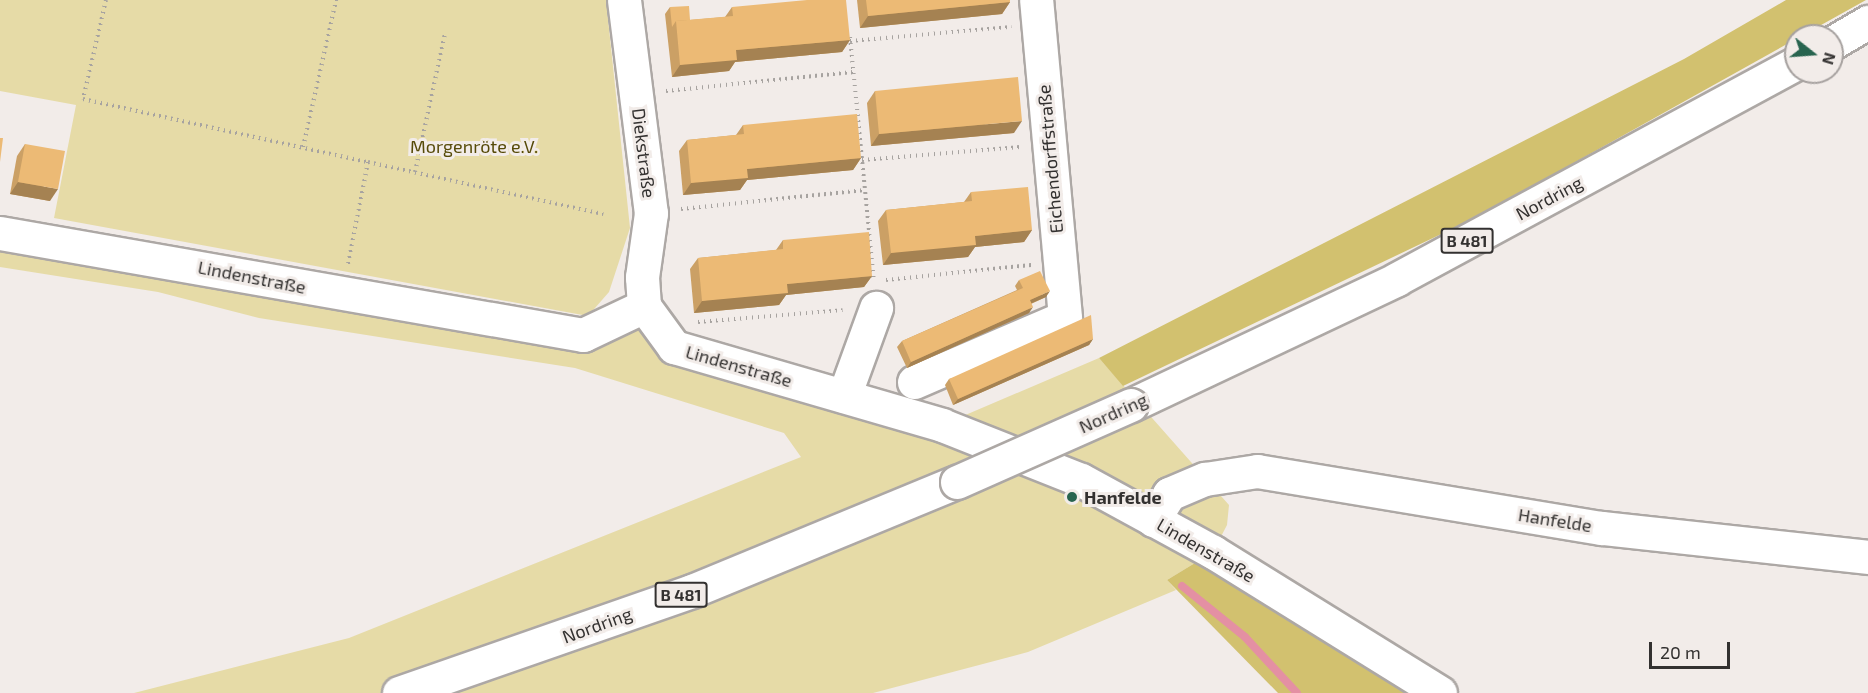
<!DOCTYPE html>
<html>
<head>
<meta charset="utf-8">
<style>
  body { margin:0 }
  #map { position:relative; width:1868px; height:693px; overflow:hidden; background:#f2ece9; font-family:"Exo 2",sans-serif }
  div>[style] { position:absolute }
  .green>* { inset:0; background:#e6dba7 }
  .forest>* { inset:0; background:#d2c16f }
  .stream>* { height:8px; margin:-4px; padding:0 4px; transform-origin:4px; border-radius:4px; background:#e490a3 }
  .path>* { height:4px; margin-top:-2px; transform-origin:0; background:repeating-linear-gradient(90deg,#a7a3a0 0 1.5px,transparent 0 6px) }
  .roads { filter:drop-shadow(2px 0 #ada8a5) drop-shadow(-2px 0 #ada8a5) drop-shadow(0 2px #ada8a5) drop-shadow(0 -2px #ada8a5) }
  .minor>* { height:33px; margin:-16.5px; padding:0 16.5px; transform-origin:16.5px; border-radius:16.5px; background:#fff }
  .major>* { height:33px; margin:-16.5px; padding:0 16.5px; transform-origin:16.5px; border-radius:16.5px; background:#fff }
  .bridges { filter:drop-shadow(2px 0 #ada8a5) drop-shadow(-2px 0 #ada8a5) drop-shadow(0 2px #ada8a5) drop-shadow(0 -2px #ada8a5) }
  .major-bridge>* { height:33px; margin:-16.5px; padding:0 16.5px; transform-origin:16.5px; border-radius:16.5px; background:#fff }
  .wall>* { inset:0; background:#cba065 }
  .shaded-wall>* { inset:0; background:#a58252 }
  .building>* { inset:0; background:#ecba75 }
  .dots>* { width:16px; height:16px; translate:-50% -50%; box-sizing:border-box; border:3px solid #f2ece9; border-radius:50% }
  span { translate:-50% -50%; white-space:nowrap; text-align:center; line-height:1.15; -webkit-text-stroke:6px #f2ece9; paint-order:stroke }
  .shield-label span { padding:2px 4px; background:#f2ece9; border:2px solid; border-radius:4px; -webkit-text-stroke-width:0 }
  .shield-label { font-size:16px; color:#333130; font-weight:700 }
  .park-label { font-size:18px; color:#564a08 }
  .street-label { font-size:18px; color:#333130 }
  .poi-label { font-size:18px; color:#333130; font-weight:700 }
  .left { translate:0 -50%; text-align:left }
  .north { position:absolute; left:1784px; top:24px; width:60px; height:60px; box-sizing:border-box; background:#f2ece9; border:2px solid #a6a19f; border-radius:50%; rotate:107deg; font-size:16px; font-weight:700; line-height:24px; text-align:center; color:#333130 }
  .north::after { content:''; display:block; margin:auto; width:21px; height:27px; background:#28644f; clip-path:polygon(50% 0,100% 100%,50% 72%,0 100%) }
  .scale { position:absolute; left:1649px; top:642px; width:81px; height:27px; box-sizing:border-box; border:3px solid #333130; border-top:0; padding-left:8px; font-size:18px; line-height:21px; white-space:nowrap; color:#333130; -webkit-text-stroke:4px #f2ece9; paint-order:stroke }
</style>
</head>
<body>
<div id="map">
  <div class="green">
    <i style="clip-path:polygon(0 0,606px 0,630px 228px,609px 292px,588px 316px,54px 218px,76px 105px,0 91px)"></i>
    <i style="clip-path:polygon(0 233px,583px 334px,644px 306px,658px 329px,942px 425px,1099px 358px,1229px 505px,1227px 525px,1213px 552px,1167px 580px,1176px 590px,1028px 652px,873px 693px,134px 693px,349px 638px,801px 457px,784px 433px,575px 368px,259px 318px,158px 292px,0 267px)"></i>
  </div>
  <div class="forest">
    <i style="clip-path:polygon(1786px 0,1866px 0,1477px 217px,1123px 386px,1099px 358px,1684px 59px)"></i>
    <i style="clip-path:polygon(1213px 552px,1440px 693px,1278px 693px,1167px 580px)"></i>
  </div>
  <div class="stream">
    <i style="left:1182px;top:586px;width:81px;rotate:39deg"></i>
    <i style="left:1245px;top:637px;width:76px;rotate:47.1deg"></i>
  </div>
  <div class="path">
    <i style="left:106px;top:0;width:102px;rotate:103.1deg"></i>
    <i style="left:83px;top:99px;width:292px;rotate:12.5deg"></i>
    <i style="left:368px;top:162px;width:104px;rotate:101.1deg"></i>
    <i style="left:850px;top:37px;width:244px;rotate:84.4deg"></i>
    <i style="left:850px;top:41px;width:162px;rotate:-5deg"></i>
    <i style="left:666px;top:91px;width:188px;rotate:-5.8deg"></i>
    <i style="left:303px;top:147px;width:151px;rotate:-77.3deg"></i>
    <i style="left:862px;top:160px;width:159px;rotate:-4.7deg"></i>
    <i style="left:368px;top:162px;width:241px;rotate:12.5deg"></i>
    <i style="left:415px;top:172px;width:142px;rotate:-77.8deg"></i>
    <i style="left:681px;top:209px;width:185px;rotate:-5.9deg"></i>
    <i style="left:886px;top:280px;width:146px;rotate:-5.9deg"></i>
    <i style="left:698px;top:322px;width:145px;rotate:-4.7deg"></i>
  </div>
  <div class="roads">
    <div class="minor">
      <i style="left:624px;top:0;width:215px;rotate:82.8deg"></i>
      <i style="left:651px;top:213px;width:65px;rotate:98deg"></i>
      <i style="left:642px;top:277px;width:29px;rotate:86deg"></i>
      <i style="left:644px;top:306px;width:51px;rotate:53.8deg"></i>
      <i style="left:674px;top:347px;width:279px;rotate:16.2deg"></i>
      <i style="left:942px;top:425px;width:149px;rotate:21.6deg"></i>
      <i style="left:1081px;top:480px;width:150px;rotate:28.6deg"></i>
      <i style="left:1213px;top:552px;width:267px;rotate:31.8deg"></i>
      <i style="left:0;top:233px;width:592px;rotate:9.92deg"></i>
      <i style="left:583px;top:335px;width:68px;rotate:-25.4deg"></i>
      <i style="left:914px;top:382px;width:164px;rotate:-23.3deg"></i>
      <i style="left:1065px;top:317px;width:318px;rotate:-95.2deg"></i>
      <i style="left:844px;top:396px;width:94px;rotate:-70deg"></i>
      <i style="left:1153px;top:520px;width:31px;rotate:-58deg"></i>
      <i style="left:1169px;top:494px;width:39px;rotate:-23deg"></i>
      <i style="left:1205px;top:479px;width:53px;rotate:-8.7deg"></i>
      <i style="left:1257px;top:471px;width:350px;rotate:9.4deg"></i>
      <i style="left:1602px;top:528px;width:268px;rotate:6.2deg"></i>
    </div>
    <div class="major">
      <i style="left:1832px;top:43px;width:42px;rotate:-30.3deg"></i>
      <i style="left:1131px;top:405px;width:294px;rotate:-25.3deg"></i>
      <i style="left:1397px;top:279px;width:454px;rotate:-28.4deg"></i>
      <i style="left:399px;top:693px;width:310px;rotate:-19.2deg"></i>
      <i style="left:692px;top:591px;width:287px;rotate:-22.4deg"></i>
    </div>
  </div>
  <div class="bridges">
    <div class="major-bridge">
      <i style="left:957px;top:482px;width:190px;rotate:-23.9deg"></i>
    </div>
  </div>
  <div class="wall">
    <i style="clip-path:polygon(857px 0,1010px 0,1010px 2px,1002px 14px,860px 28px)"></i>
    <i style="clip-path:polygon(670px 7px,690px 20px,725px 17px,732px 7px,850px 40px,842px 52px,735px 62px,729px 71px,672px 77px,665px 14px)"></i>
    <i style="clip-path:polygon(875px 91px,1014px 133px,871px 146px,867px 103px)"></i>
    <i style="clip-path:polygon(743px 125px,861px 158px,853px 170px,747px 180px,740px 190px,683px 195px,679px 151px,687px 140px,736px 135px)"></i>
    <i style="clip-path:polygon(25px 144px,50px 201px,10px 194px,17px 156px)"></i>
    <i style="clip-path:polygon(971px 192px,1032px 230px,1024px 242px,975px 247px,968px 257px,883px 265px,878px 221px,886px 210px,964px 202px)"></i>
    <i style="clip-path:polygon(783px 240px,872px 276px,864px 287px,786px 295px,779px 305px,694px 313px,690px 269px,698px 258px,776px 250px)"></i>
    <i style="clip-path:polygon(1019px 280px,1046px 297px,1031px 304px,1029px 313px,907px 368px,897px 347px,902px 341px,1017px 290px,1015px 286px)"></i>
    <i style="clip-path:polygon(1093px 339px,1089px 345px,953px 405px,945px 385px,949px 379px)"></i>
  </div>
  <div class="shaded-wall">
    <i style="clip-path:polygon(1010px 2px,1002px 14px,860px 28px,868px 16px)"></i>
    <i style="clip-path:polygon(850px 40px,842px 52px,735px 62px,729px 71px,672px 77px,680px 65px,736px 50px)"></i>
    <i style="clip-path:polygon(1022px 121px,1014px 133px,871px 146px,879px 134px)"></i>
    <i style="clip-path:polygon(861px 158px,853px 170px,747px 180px,740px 190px,683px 195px,691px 183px,747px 169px)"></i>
    <i style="clip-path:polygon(18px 182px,58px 189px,50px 201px,10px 194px)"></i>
    <i style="clip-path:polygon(1032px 230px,1024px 242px,975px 247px,968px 257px,883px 265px,891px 253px,975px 236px)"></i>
    <i style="clip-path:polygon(872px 276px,864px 287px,786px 295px,779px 305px,694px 313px,702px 301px,787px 284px)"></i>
    <i style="clip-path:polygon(1050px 291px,1046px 297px,1025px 306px,1030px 300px)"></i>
    <i style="clip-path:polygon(1033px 307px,1029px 313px,907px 368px,911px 362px)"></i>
    <i style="clip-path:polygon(1093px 339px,1089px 345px,953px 405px,958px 399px)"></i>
  </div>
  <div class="building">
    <i style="clip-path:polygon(807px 0,846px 0,850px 40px,736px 50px,737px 60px,680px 65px,676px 21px,733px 16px,732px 7px)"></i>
    <i style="clip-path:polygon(866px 0,1010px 0,1010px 2px,868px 16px)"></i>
    <i style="clip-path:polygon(689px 6px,690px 20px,676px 21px,672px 27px,670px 7px)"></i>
    <i style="clip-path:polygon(1018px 77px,1022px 121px,879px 134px,875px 91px)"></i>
    <i style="clip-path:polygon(857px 114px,861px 158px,747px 169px,748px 178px,691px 183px,687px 140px,744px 134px,743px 125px)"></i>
    <i style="clip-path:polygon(0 138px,3px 138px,0 162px)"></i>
    <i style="clip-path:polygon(25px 144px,65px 151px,58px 189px,18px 182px)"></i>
    <i style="clip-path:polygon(1028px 187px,1032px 230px,975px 236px,976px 245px,891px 253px,886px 210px,972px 201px,971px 192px)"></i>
    <i style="clip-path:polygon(869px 232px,872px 276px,787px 284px,788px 293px,702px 301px,698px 258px,783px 249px,783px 240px)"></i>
    <i style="clip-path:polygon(1040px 271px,1050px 291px,1030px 300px,1033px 307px,911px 362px,902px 341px,1023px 288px,1019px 280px)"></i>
    <i style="clip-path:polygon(1091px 315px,1093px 339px,958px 399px,949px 379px)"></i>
  </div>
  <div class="dots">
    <i style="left:1072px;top:497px;background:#28644f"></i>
  </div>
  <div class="shield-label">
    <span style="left:1467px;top:241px">B 481</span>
    <span style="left:681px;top:595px">B 481</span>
  </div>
  <div class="park-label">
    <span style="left:474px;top:146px">Morgenröte e.V.</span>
  </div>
  <div class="street-label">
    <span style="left:644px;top:153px;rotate:83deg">Diekstraße</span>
    <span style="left:1050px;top:159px;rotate:-95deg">Eichendorffstraße</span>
    <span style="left:1549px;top:198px;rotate:-28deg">Nordring</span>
    <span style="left:252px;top:277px;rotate:11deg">Lindenstraße</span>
    <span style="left:739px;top:366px;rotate:16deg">Lindenstraße</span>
    <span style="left:1113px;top:413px;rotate:-24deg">Nordring</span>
    <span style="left:1555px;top:520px;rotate:9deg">Hanfelde</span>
    <span style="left:1206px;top:550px;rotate:30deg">Lindenstraße</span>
    <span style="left:597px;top:625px;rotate:-20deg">Nordring</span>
  </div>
  <div class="poi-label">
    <span class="left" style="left:1084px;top:497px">Hanfelde</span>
  </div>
  <div class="north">N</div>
  <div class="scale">20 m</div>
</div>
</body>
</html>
